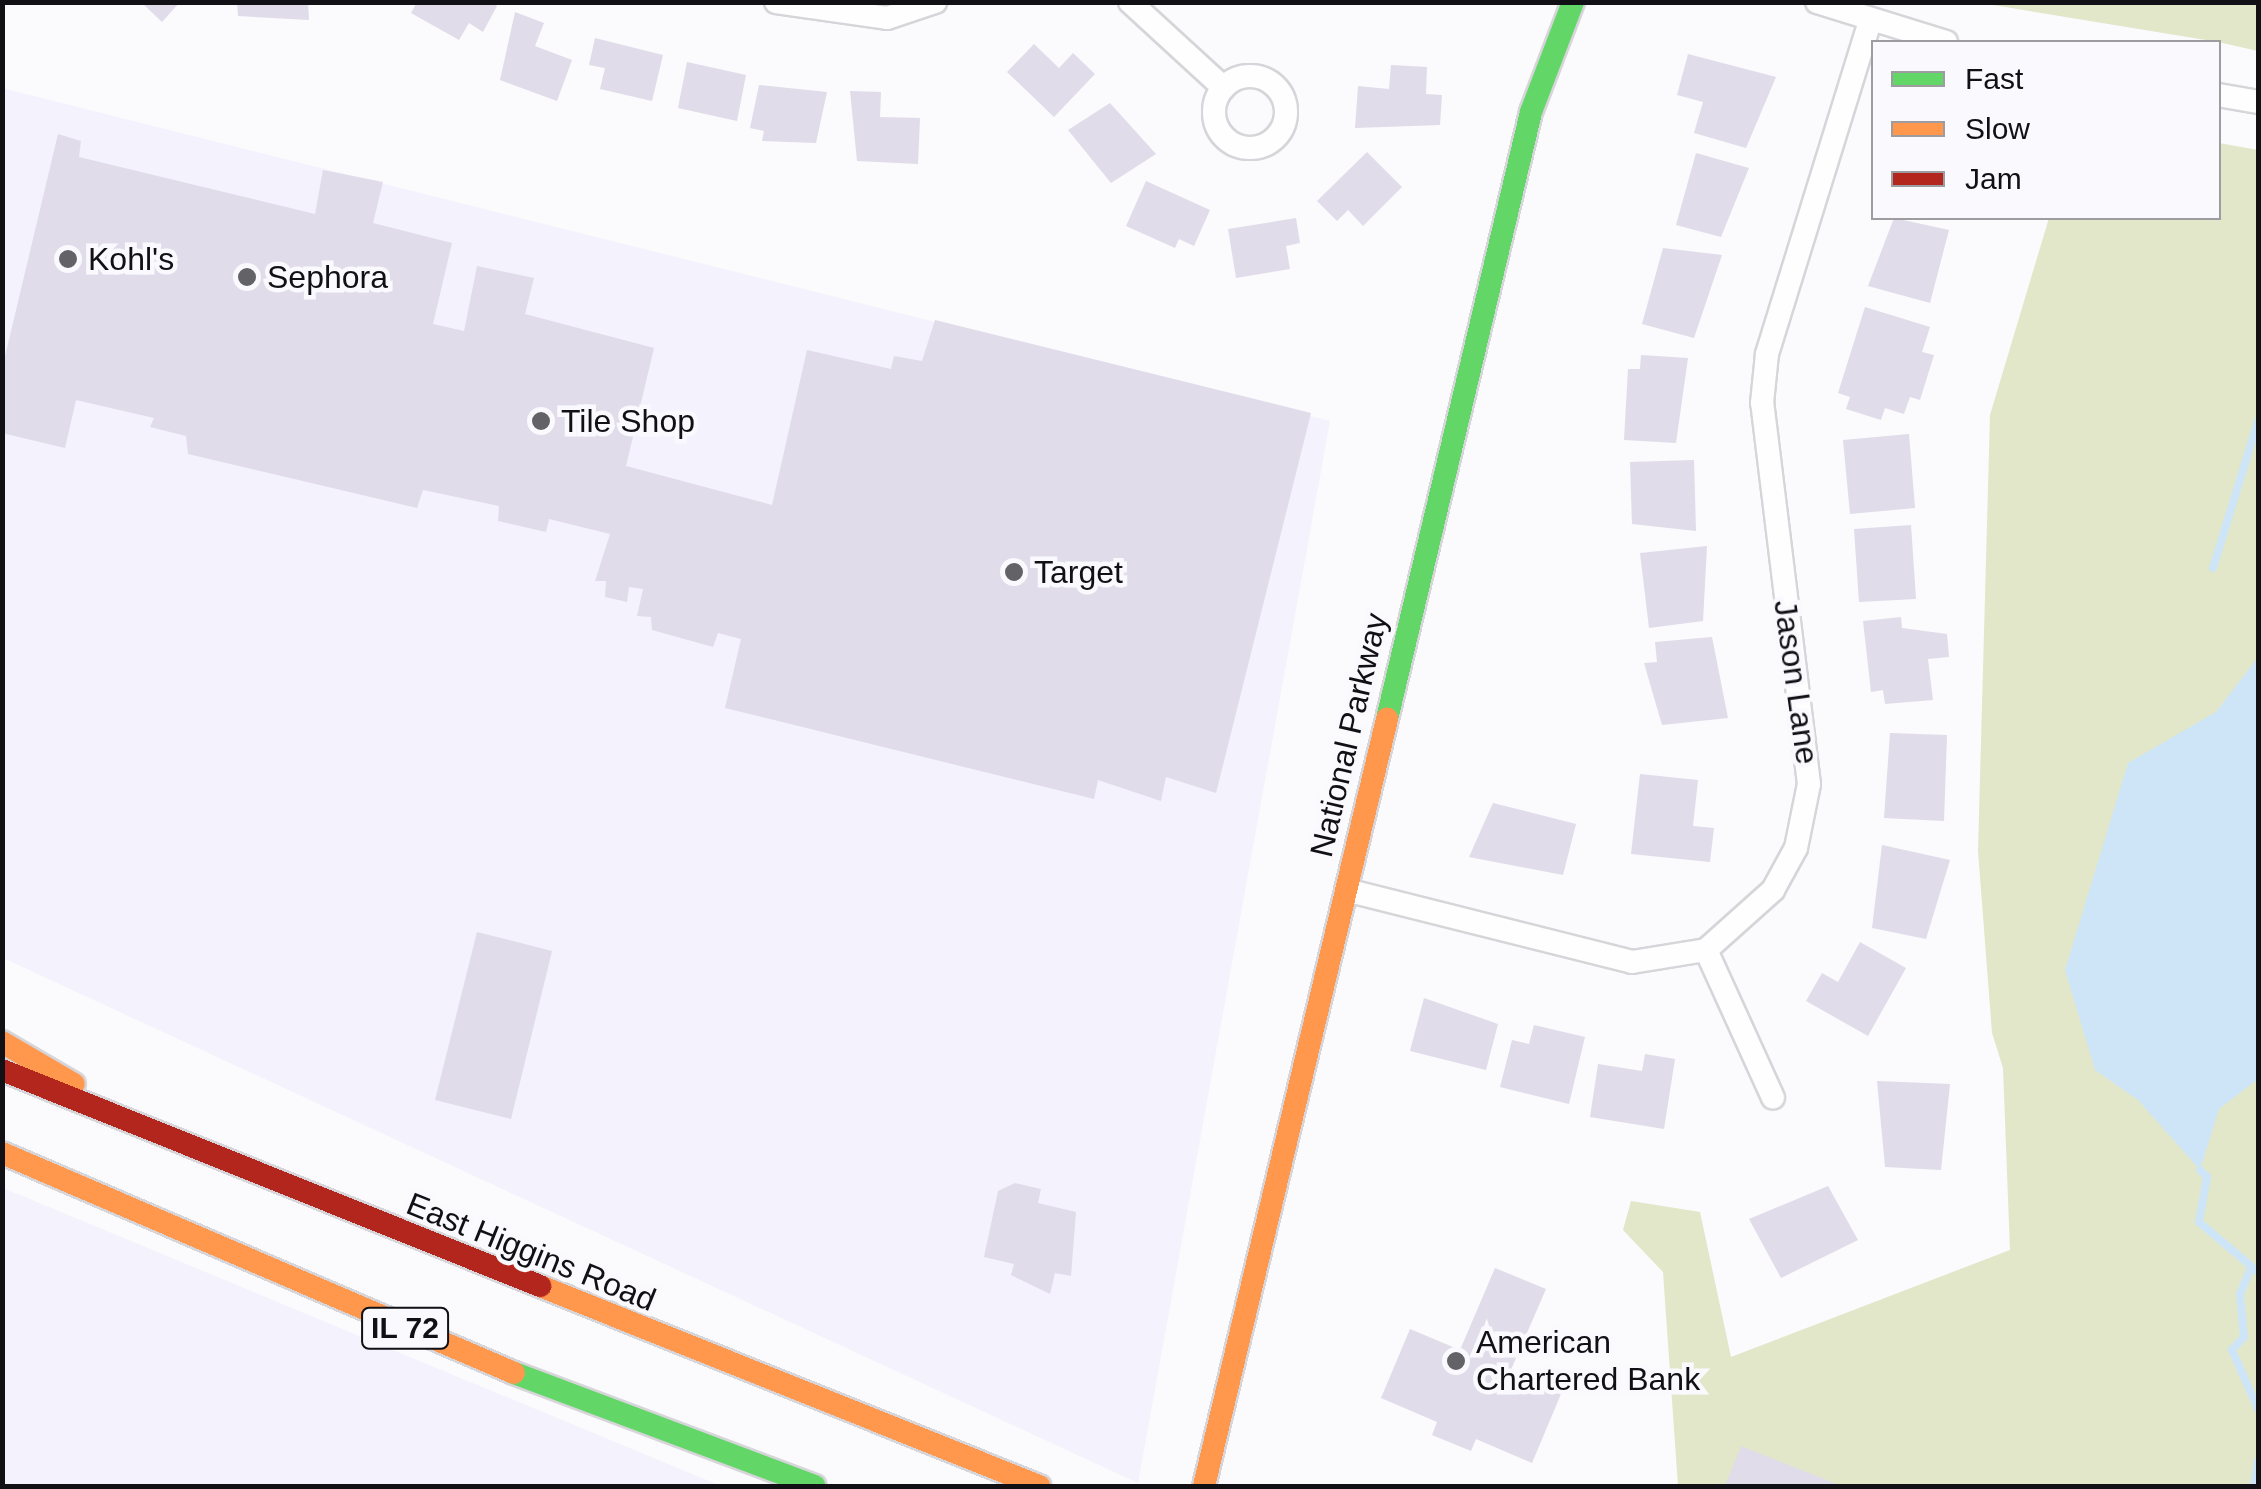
<!DOCTYPE html>
<html>
<head>
<meta charset="utf-8">
<style>
  body { margin:0 }
  #map { position:relative; width:2261px; height:1489px; overflow:hidden; background:#fbfafc; font-family:Arial,sans-serif }
  div>[style] { position:absolute }
  .built>* { inset:0; background:#f4f2fd }
  .green>* { inset:0; background:#e1e7c8 }
  .water>* { inset:0; background:#cee5f7 }
  .stream>* { height:8px; margin:-4px; padding:0 4px; transform-origin:4px; border-radius:4px; background:#cee5f7 }
  .building>* { inset:0; background:#e0dcea }
  .roads { filter:drop-shadow(2px 0 #d6d5d9) drop-shadow(-2px 0 #d6d5d9) drop-shadow(0 2px #d6d5d9) drop-shadow(0 -2px #d6d5d9) }
  .street>* { height:22px; margin:-11px; padding:0 11px; transform-origin:11px; border-radius:11px; background:#fefeff }
  .street>.ring { margin:-11px; padding:0; box-sizing:content-box; background:none; border:22px solid #fefeff; border-radius:50% }
  .fast>* { height:22px; margin:-11px; padding:0 11px; transform-origin:11px; border-radius:11px; background:#63d668 }
  .slow>* { height:22px; margin:-11px; padding:0 11px; transform-origin:11px; border-radius:11px; background:#ff974d }
  .jam>* { height:22px; margin:-11px; padding:0 11px; transform-origin:11px; border-radius:11px; background:#b3261e }
  .dots>* { width:28px; height:28px; translate:-50% -50%; box-sizing:border-box; border:5px solid #faf9fd; border-radius:50% }
  span { translate:-50% -50%; white-space:nowrap; text-align:center; line-height:1.15; -webkit-text-stroke:9px #faf9fd; paint-order:stroke }
  .shield-label span { padding:2px 8px; background:#faf9fd; border:2px solid; border-radius:8px; -webkit-text-stroke-width:0 }
  .shield-label { font-size:30px; color:#111015; font-weight:700 }
  .poi-label { font-size:32px; color:#111015 }
  .left { translate:0 -50%; text-align:left }
  .street-label { font-size:32px; color:#111015 }
  .frame { position:absolute; inset:0; border:5px solid #111015; pointer-events:none }
  .legend { position:absolute; left:1871px; top:40px; width:350px; height:180px; box-sizing:border-box; background:#faf9fd; border:2px solid #9d9ca0; margin:0; padding:12px 18px; list-style:none; font-size:30px; color:#111015 }
  .legend li { display:flex; align-items:center; gap:20px; height:50px }
  .legend b { width:50px; border:2px solid #9d9ca0 }
</style>
</head>
<body>
<div id="map">
  <div class="built">
    <i style="clip-path:polygon(2px 88px,1330px 421px,1138px 1483px,3px 958px)"></i>
    <i style="clip-path:polygon(3px 1188px,721px 1486px,3px 1486px)"></i>
  </div>
  <div class="green">
    <i style="clip-path:polygon(1981px 3px,2258px 3px,2258px 51px,2218px 42px)"></i>
    <i style="clip-path:polygon(2219px 143px,2258px 150px,2258px 1486px,1678px 1486px,1663px 1272px,1623px 1230px,1631px 1201px,1700px 1212px,1731px 1357px,2010px 1250px,2003px 1068px,1992px 1033px,1978px 851px,1990px 415px,2049px 218px,2218px 218px)"></i>
  </div>
  <div class="water">
    <i style="clip-path:polygon(2258px 657px,2258px 1079px,2219px 1109px,2200px 1170px,2138px 1100px,2095px 1070px,2065px 970px,2128px 763px,2216px 712px)"></i>
  </div>
  <div class="stream">
    <i style="left:2213px;top:568px;width:154px;rotate:-73deg"></i>
    <i style="left:2200px;top:1170px;width:10px;rotate:45deg"></i>
    <i style="left:2207px;top:1177px;width:46px;rotate:100.1deg"></i>
    <i style="left:2199px;top:1222px;width:77px;rotate:40.3deg"></i>
    <i style="left:2251px;top:1268px;width:28px;rotate:113deg"></i>
    <i style="left:2240px;top:1294px;width:43px;rotate:84.7deg"></i>
    <i style="left:2244px;top:1337px;width:18px;rotate:133deg"></i>
    <i style="left:2232px;top:1350px;width:64px;rotate:66.2deg"></i>
    <i style="left:2254px;top:1486px;width:25px;rotate:-81deg"></i>
  </div>
  <div class="building">
    <i style="clip-path:polygon(141px 2px,180px 2px,162px 22px)"></i>
    <i style="clip-path:polygon(237px 2px,308px 2px,309px 20px,238px 16px)"></i>
    <i style="clip-path:polygon(417px 2px,491px 2px,497px 6px,483px 32px,469px 23px,459px 40px,411px 13px)"></i>
    <i style="clip-path:polygon(515px 12px,544px 23px,535px 46px,572px 60px,557px 101px,500px 80px)"></i>
    <i style="clip-path:polygon(595px 38px,663px 55px,652px 101px,600px 89px,605px 68px,589px 65px)"></i>
    <i style="clip-path:polygon(1034px 44px,1059px 68px,1073px 53px,1095px 74px,1054px 117px,1007px 72px)"></i>
    <i style="clip-path:polygon(1688px 54px,1776px 77px,1746px 148px,1694px 133px,1703px 102px,1677px 95px)"></i>
    <i style="clip-path:polygon(687px 62px,746px 75px,737px 121px,678px 108px)"></i>
    <i style="clip-path:polygon(1391px 65px,1427px 67px,1426px 94px,1442px 95px,1440px 125px,1355px 128px,1358px 86px,1389px 89px)"></i>
    <i style="clip-path:polygon(759px 85px,827px 92px,816px 143px,762px 141px,764px 131px,750px 128px)"></i>
    <i style="clip-path:polygon(850px 91px,881px 92px,880px 117px,920px 118px,918px 164px,857px 161px)"></i>
    <i style="clip-path:polygon(1110px 103px,1156px 154px,1111px 183px,1068px 130px)"></i>
    <i style="clip-path:polygon(58px 134px,81px 141px,79px 157px,315px 214px,323px 170px,383px 182px,373px 223px,452px 243px,433px 324px,464px 331px,477px 266px,534px 278px,525px 314px,654px 348px,626px 466px,772px 505px,807px 350px,891px 369px,894px 356px,922px 361px,935px 320px,1311px 413px,1216px 793px,1166px 777px,1161px 801px,1098px 780px,1094px 799px,725px 708px,741px 639px,718px 633px,713px 647px,652px 630px,651px 617px,637px 616px,643px 589px,629px 587px,627px 602px,605px 597px,606px 581px,595px 581px,610px 534px,549px 519px,546px 532px,498px 521px,499px 506px,423px 490px,417px 508px,188px 454px,186px 436px,150px 427px,154px 418px,76px 400px,65px 448px,2px 433px,2px 369px)"></i>
    <i style="clip-path:polygon(1367px 152px,1402px 187px,1363px 226px,1348px 210px,1337px 221px,1317px 201px)"></i>
    <i style="clip-path:polygon(1696px 153px,1749px 168px,1721px 237px,1676px 225px)"></i>
    <i style="clip-path:polygon(1146px 181px,1210px 210px,1194px 246px,1179px 239px,1175px 248px,1126px 226px)"></i>
    <i style="clip-path:polygon(1296px 218px,1300px 243px,1286px 246px,1290px 269px,1236px 278px,1228px 229px)"></i>
    <i style="clip-path:polygon(1894px 218px,1949px 230px,1930px 303px,1868px 286px)"></i>
    <i style="clip-path:polygon(1663px 248px,1722px 255px,1694px 338px,1642px 324px)"></i>
    <i style="clip-path:polygon(1865px 307px,1930px 327px,1922px 352px,1934px 355px,1920px 400px,1910px 397px,1904px 414px,1885px 408px,1881px 420px,1846px 409px,1850px 397px,1838px 393px)"></i>
    <i style="clip-path:polygon(1641px 355px,1688px 358px,1676px 443px,1624px 440px,1628px 369px,1640px 369px)"></i>
    <i style="clip-path:polygon(1909px 434px,1915px 508px,1850px 514px,1843px 440px)"></i>
    <i style="clip-path:polygon(1694px 460px,1696px 531px,1632px 524px,1630px 462px)"></i>
    <i style="clip-path:polygon(1911px 525px,1916px 599px,1859px 602px,1854px 529px)"></i>
    <i style="clip-path:polygon(1707px 546px,1703px 621px,1649px 628px,1640px 553px)"></i>
    <i style="clip-path:polygon(1901px 617px,1902px 628px,1947px 634px,1949px 657px,1928px 659px,1933px 700px,1885px 704px,1883px 690px,1871px 692px,1863px 621px)"></i>
    <i style="clip-path:polygon(1712px 637px,1728px 718px,1662px 725px,1644px 663px,1657px 662px,1655px 642px)"></i>
    <i style="clip-path:polygon(1890px 733px,1947px 735px,1944px 821px,1884px 818px)"></i>
    <i style="clip-path:polygon(1640px 774px,1698px 780px,1693px 826px,1714px 828px,1710px 862px,1631px 854px)"></i>
    <i style="clip-path:polygon(1493px 803px,1576px 824px,1563px 875px,1469px 857px)"></i>
    <i style="clip-path:polygon(1882px 845px,1950px 860px,1926px 939px,1872px 928px)"></i>
    <i style="clip-path:polygon(477px 932px,552px 951px,511px 1119px,435px 1100px)"></i>
    <i style="clip-path:polygon(1860px 942px,1906px 968px,1868px 1036px,1806px 1001px,1822px 973px,1838px 982px)"></i>
    <i style="clip-path:polygon(1424px 998px,1498px 1024px,1486px 1070px,1410px 1051px)"></i>
    <i style="clip-path:polygon(1534px 1025px,1585px 1037px,1569px 1104px,1500px 1087px,1512px 1040px,1529px 1044px)"></i>
    <i style="clip-path:polygon(1645px 1054px,1675px 1059px,1664px 1129px,1590px 1117px,1598px 1064px,1642px 1071px)"></i>
    <i style="clip-path:polygon(1877px 1081px,1950px 1084px,1941px 1170px,1885px 1167px)"></i>
    <i style="clip-path:polygon(1015px 1183px,1041px 1189px,1038px 1203px,1076px 1212px,1071px 1276px,1055px 1273px,1050px 1294px,1011px 1275px,1014px 1264px,984px 1257px,998px 1191px)"></i>
    <i style="clip-path:polygon(1828px 1186px,1858px 1240px,1781px 1278px,1749px 1219px)"></i>
    <i style="clip-path:polygon(1495px 1268px,1546px 1289px,1510px 1372px,1561px 1394px,1532px 1463px,1476px 1439px,1471px 1451px,1432px 1435px,1437px 1422px,1381px 1398px,1410px 1329px,1460px 1350px)"></i>
    <i style="clip-path:polygon(1741px 1446px,1842px 1486px,1725px 1486px)"></i>
  </div>
  <div class="roads">
    <div class="street">
      <i style="left:776px;top:2px;width:112px;rotate:8.2deg"></i>
      <i style="left:887px;top:18px;width:51px;rotate:-18.4deg"></i>
      <i style="left:1130px;top:2px;width:127px;rotate:42.5deg"></i>
      <i style="left:1817px;top:2px;width:135px;rotate:17.2deg"></i>
      <i class="ring" style="left:1214px;top:76px;width:50px;height:50px"></i>
      <i style="left:2218px;top:95px;width:41px;rotate:9.9deg"></i>
      <i style="left:1346px;top:890px;width:295px;rotate:14.1deg"></i>
      <i style="left:1632px;top:962px;width:75px;rotate:-9.2deg"></i>
      <i style="left:1706px;top:950px;width:90px;rotate:-41.8deg"></i>
      <i style="left:1773px;top:890px;width:48px;rotate:-61.3deg"></i>
      <i style="left:1796px;top:848px;width:65px;rotate:-78.5deg"></i>
      <i style="left:1809px;top:784px;width:384px;rotate:-97deg"></i>
      <i style="left:1762px;top:403px;width:49px;rotate:-84.2deg"></i>
      <i style="left:1767px;top:354px;width:344px;rotate:-72.8deg"></i>
      <i style="left:1706px;top:950px;width:162px;rotate:65.6deg"></i>
    </div>
    <div class="fast">
      <i style="left:1387px;top:719px;width:624px;rotate:-76.65deg"></i>
      <i style="left:1531px;top:112px;width:118px;rotate:-69.1deg"></i>
      <i style="left:514px;top:1373px;width:321px;rotate:20.6deg"></i>
    </div>
    <div class="slow">
      <i style="left:2px;top:1042px;width:83px;rotate:30.3deg"></i>
      <i style="left:2px;top:1153px;width:557px;rotate:23.25deg"></i>
      <i style="left:540px;top:1286px;width:538px;rotate:21.84deg"></i>
      <i style="left:1204px;top:1486px;width:789px;rotate:-76.58deg"></i>
    </div>
    <div class="jam">
      <i style="left:2px;top:1070px;width:580px;rotate:21.87deg"></i>
    </div>
  </div>
  <div class="dots">
    <i style="left:68px;top:259px;background:#636266"></i>
    <i style="left:247px;top:277px;background:#636266"></i>
    <i style="left:541px;top:421px;background:#636266"></i>
    <i style="left:1014px;top:572px;background:#636266"></i>
    <i style="left:1456px;top:1361px;background:#636266"></i>
  </div>
  <div class="shield-label">
    <span style="left:405px;top:1328px">IL 72</span>
  </div>
  <div class="poi-label">
    <span class="left" style="left:88px;top:259px">Kohl's</span>
    <span class="left" style="left:267px;top:277px">Sephora</span>
    <span class="left" style="left:561px;top:421px">Tile Shop</span>
    <span class="left" style="left:1034px;top:572px">Target</span>
    <span class="left" style="left:1476px;top:1361px">American<br>Chartered Bank</span>
  </div>
  <div class="street-label">
    <span style="left:1796px;top:682px;rotate:82deg">Jason Lane</span>
    <span style="left:1349px;top:735px;rotate:-77deg">National Parkway</span>
    <span style="left:531px;top:1252px;rotate:22deg">East Higgins Road</span>
  </div>
  <div class="frame"></div>
  <ul class="legend">
  <li><b style="height:12px;background:#63d668"></b>Fast</li>
  <li><b style="height:12px;background:#ff974d"></b>Slow</li>
  <li><b style="height:12px;background:#b3261e"></b>Jam</li>
  </ul>
</div>
</body>
</html>
